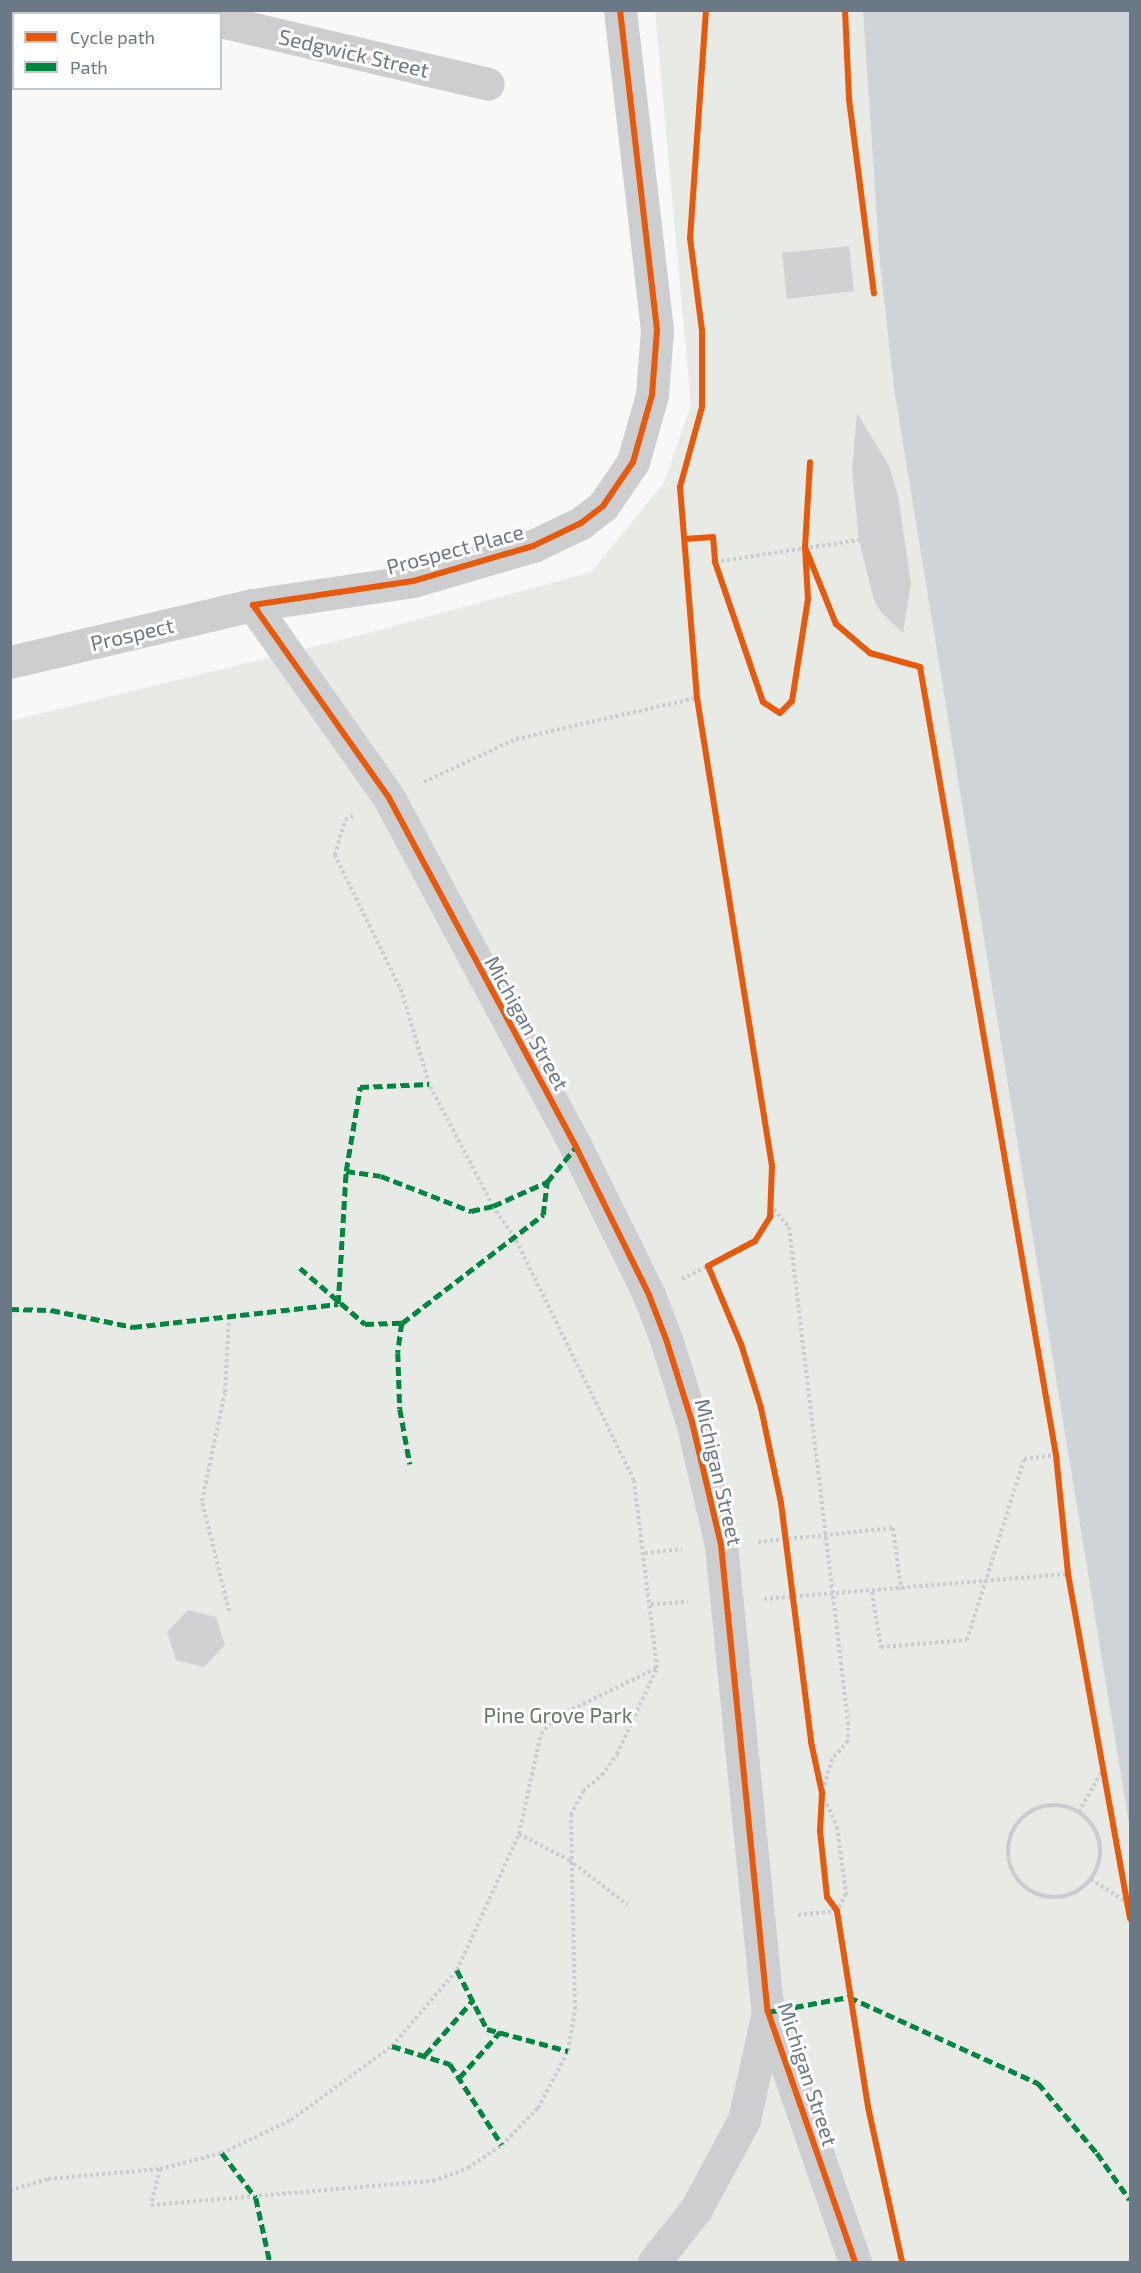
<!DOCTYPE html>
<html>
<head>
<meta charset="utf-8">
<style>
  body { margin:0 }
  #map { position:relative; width:1141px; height:2273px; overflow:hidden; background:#f8f8f8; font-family:"Exo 2",sans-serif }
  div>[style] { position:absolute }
  .green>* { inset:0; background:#e7eae5 }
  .water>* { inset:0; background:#cfd4d8 }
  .building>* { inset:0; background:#d0d1d2 }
  .path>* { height:4px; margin-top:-2px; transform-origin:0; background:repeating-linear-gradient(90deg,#cbcccd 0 3px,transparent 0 6px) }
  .path>.ring { margin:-2px; padding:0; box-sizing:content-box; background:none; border:4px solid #cbcccd; border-radius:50% }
  .minor>* { height:33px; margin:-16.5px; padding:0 16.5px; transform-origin:16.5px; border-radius:16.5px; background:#cdcecf }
  .quiet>* { height:4.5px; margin-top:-2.25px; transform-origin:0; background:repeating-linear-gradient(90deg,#00873e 0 9px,transparent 0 13.5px) }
  .cycleway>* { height:6px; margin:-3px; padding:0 3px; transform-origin:3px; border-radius:3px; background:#e8590c }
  span { translate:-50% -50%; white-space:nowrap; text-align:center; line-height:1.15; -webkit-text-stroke:6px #fff; paint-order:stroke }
  .street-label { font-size:21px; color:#6b7885 }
  .park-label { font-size:21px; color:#677865 }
  .frame { position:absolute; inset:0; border:12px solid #6b7885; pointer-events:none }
  .legend { position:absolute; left:12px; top:12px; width:210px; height:78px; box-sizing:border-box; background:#fff; border:2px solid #c4c9ce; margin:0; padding:8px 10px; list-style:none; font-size:18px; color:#6b7885 }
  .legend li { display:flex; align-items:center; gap:12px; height:30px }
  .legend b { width:30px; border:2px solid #c4c9ce }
</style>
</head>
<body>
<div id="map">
  <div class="green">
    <i style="clip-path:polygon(655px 11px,863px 11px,880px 265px,894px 389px,1130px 1831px,1130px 2262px,11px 2262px,10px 721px,357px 636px,591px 572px,664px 483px,691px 405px)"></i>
  </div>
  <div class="water">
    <i style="clip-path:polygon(863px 11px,1130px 11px,1130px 1831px,894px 389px,880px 265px)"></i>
  </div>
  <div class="building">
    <i style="clip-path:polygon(849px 246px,854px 291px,787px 299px,782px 253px)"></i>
    <i style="clip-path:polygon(857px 413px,889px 466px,898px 495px,911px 584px,903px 633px,881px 612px,874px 600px,859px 540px,852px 470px)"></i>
    <i style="clip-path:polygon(188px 1610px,216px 1617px,225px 1645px,204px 1667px,176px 1660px,167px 1632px)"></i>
  </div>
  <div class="path">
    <i style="left:845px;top:10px;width:89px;rotate:87.4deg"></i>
    <i style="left:849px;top:99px;width:196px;rotate:82.7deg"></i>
    <i style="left:685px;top:539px;width:28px;rotate:-4deg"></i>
    <i style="left:713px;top:537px;width:25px;rotate:85deg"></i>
    <i style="left:715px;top:562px;width:148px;rotate:71.1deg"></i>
    <i style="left:763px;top:702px;width:20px;rotate:33deg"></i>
    <i style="left:780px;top:713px;width:17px;rotate:-45deg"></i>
    <i style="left:792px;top:701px;width:103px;rotate:-81.1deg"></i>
    <i style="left:808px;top:599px;width:52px;rotate:-93.3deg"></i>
    <i style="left:805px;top:547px;width:85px;rotate:-86.6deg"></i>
    <i style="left:805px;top:547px;width:83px;rotate:68.1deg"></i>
    <i style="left:836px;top:624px;width:45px;rotate:40.5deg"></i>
    <i style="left:870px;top:653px;width:52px;rotate:15.6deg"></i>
    <i style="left:920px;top:667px;width:800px;rotate:80.21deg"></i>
    <i style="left:1056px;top:1455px;width:120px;rotate:84.2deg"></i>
    <i style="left:1068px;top:1574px;width:350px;rotate:79.8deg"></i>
    <i style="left:715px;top:562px;width:146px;rotate:-8.7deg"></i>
    <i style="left:424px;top:782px;width:102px;rotate:-25.1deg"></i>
    <i style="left:516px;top:739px;width:186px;rotate:-12.8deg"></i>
    <i style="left:770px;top:1205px;width:29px;rotate:49deg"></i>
    <i style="left:789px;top:1227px;width:499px;rotate:83.2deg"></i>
    <i style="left:848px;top:1722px;width:19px;rotate:90deg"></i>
    <i style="left:848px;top:1741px;width:24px;rotate:132deg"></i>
    <i style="left:832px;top:1759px;width:35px;rotate:106deg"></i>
    <i style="left:822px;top:1793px;width:37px;rotate:66deg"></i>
    <i style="left:837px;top:1827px;width:68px;rotate:82.3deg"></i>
    <i style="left:846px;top:1894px;width:19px;rotate:118deg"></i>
    <i style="left:837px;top:1911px;width:40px;rotate:174.3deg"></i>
    <i style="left:682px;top:1279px;width:29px;rotate:-27deg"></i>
    <i style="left:708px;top:1266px;width:85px;rotate:67.1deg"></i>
    <i style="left:741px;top:1344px;width:67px;rotate:72.6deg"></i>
    <i style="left:761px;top:1408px;width:135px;rotate:78.9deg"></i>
    <i style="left:787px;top:1540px;width:203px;rotate:83.2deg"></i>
    <i style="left:811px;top:1742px;width:52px;rotate:77.8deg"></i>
    <i style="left:822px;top:1793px;width:38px;rotate:93deg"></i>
    <i style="left:820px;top:1831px;width:66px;rotate:83.9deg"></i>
    <i style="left:827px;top:1897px;width:17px;rotate:54deg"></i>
    <i style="left:837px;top:1911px;width:198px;rotate:81deg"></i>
    <i style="left:868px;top:2107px;width:159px;rotate:77.6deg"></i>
    <i style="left:758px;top:1542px;width:136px;rotate:-5.9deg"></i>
    <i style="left:893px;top:1528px;width:62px;rotate:82.5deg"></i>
    <i style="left:645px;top:1553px;width:37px;rotate:-6deg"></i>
    <i style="left:872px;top:1592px;width:56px;rotate:80.7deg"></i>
    <i style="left:881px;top:1647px;width:86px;rotate:-4.7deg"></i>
    <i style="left:967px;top:1640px;width:190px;rotate:-72.5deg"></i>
    <i style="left:1024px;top:1459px;width:32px;rotate:-7deg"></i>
    <i style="left:764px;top:1599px;width:305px;rotate:-4.7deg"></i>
    <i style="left:651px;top:1604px;width:37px;rotate:-3deg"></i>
    <i style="left:229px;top:1611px;width:113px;rotate:-103.8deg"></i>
    <i style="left:202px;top:1501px;width:111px;rotate:-78.1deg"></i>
    <i style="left:225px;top:1392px;width:75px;rotate:-86.9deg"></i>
    <i class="ring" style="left:1008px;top:1805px;width:88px;height:88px"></i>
    <i style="left:1079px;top:1812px;width:49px;rotate:-60.8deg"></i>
    <i style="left:519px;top:1834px;width:56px;rotate:27.5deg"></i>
    <i style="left:569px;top:1860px;width:74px;rotate:37.3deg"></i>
    <i style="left:1091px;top:1879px;width:44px;rotate:33deg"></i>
    <i style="left:160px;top:2169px;width:37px;rotate:104deg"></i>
    <i style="left:151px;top:2205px;width:283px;rotate:-4.9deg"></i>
    <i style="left:433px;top:2181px;width:37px;rotate:-20deg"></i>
    <i style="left:468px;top:2168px;width:41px;rotate:-34.1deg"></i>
    <i style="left:502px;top:2145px;width:52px;rotate:-45.8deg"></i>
    <i style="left:538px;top:2108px;width:64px;rotate:-62.2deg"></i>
    <i style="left:568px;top:2051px;width:43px;rotate:-80.5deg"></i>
    <i style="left:575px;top:2009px;width:194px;rotate:-91.2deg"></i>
    <i style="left:571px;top:1815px;width:27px;rotate:-63deg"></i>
    <i style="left:583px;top:1791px;width:25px;rotate:-40deg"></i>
    <i style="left:602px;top:1775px;width:26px;rotate:-54deg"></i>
    <i style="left:617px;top:1754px;width:95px;rotate:-65.1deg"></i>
    <i style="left:657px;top:1668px;width:189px;rotate:-97deg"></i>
    <i style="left:634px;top:1480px;width:270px;rotate:-116.2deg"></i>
    <i style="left:515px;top:1238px;width:39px;rotate:-125deg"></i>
    <i style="left:493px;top:1206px;width:138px;rotate:-117.7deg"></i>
    <i style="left:429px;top:1084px;width:96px;rotate:-106.4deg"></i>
    <i style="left:402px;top:992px;width:153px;rotate:-116.1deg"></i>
    <i style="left:335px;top:855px;width:36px;rotate:-74deg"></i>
    <i style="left:345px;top:820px;width:11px;rotate:-27deg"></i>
    <i style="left:10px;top:2190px;width:40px;rotate:-16deg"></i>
    <i style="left:48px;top:2179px;width:112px;rotate:-5.1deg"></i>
    <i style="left:160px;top:2169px;width:64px;rotate:-14.5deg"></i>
    <i style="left:222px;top:2153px;width:76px;rotate:-25.6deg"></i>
    <i style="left:291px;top:2120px;width:125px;rotate:-36.2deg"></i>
    <i style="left:392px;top:2046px;width:100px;rotate:-49.5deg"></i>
    <i style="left:457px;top:1970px;width:149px;rotate:-65.5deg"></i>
    <i style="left:519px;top:1834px;width:102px;rotate:-77.6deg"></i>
    <i style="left:541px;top:1734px;width:23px;rotate:-49deg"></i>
    <i style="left:556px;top:1717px;width:112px;rotate:-25.9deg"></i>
  </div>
  <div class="minor">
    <i style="left:173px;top:10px;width:14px;rotate:17deg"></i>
    <i style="left:220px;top:21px;width:275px;rotate:13.2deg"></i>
    <i style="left:253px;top:605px;width:236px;rotate:54.8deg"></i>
    <i style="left:389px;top:798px;width:396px;rotate:61.8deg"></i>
    <i style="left:576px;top:1147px;width:165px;rotate:63.7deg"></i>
    <i style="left:649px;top:1295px;width:47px;rotate:68.9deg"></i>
    <i style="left:666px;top:1339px;width:87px;rotate:72.6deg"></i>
    <i style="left:692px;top:1422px;width:126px;rotate:76.7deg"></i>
    <i style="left:721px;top:1545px;width:469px;rotate:84.3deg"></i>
    <i style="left:768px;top:2012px;width:265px;rotate:70.8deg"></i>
    <i style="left:10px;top:662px;width:250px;rotate:-13.2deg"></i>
    <i style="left:253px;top:605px;width:162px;rotate:-8.5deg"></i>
    <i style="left:413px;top:581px;width:125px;rotate:-16.3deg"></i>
    <i style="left:533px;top:546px;width:53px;rotate:-25.6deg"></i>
    <i style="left:581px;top:523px;width:28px;rotate:-38deg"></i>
    <i style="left:603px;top:506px;width:53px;rotate:-55.7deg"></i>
    <i style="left:633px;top:462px;width:70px;rotate:-74.2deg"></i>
    <i style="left:652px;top:395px;width:65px;rotate:-85.6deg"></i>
    <i style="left:657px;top:330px;width:322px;rotate:-96.6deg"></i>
    <i style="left:654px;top:2262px;width:68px;rotate:-51.6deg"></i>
    <i style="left:696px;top:2209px;width:101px;rotate:-61.7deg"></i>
    <i style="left:744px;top:2120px;width:111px;rotate:-77.5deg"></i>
  </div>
  <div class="quiet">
    <i style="left:346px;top:1171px;width:85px;rotate:-80.5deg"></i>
    <i style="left:360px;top:1087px;width:69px;rotate:-2.5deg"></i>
    <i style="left:300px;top:1268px;width:86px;rotate:40.7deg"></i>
    <i style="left:365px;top:1324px;width:37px;rotate:-2deg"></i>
    <i style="left:402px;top:1323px;width:178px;rotate:-37.5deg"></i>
    <i style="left:543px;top:1215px;width:33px;rotate:-83deg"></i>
    <i style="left:547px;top:1182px;width:45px;rotate:-50.4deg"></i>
    <i style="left:10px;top:1309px;width:41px;rotate:1.4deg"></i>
    <i style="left:51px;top:1310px;width:84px;rotate:11.7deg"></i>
    <i style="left:133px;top:1327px;width:206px;rotate:-6.4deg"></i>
    <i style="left:338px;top:1304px;width:133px;rotate:-86.6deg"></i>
    <i style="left:346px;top:1171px;width:35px;rotate:8deg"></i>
    <i style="left:381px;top:1176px;width:97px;rotate:21.3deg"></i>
    <i style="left:471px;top:1211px;width:23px;rotate:-13deg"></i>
    <i style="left:493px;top:1206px;width:59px;rotate:-24deg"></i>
    <i style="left:402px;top:1323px;width:30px;rotate:98deg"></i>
    <i style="left:398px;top:1353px;width:56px;rotate:88deg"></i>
    <i style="left:400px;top:1409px;width:56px;rotate:79.7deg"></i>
    <i style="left:457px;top:1970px;width:66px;rotate:63deg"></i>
    <i style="left:487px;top:2029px;width:84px;rotate:15.2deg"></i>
    <i style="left:768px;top:2012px;width:82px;rotate:-10.5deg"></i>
    <i style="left:849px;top:1997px;width:208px;rotate:24.5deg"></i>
    <i style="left:1038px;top:2083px;width:92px;rotate:49.9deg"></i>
    <i style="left:1097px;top:2153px;width:57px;rotate:54.9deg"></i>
    <i style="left:392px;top:2046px;width:61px;rotate:17.2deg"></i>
    <i style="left:450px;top:2064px;width:96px;rotate:57.3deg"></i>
    <i style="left:425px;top:2055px;width:73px;rotate:-48.9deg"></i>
    <i style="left:459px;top:2078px;width:62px;rotate:-48.3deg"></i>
    <i style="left:222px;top:2153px;width:56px;rotate:52.9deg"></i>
    <i style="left:256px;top:2198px;width:66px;rotate:77.7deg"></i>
  </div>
  <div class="cycleway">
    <i style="left:620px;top:10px;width:322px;rotate:83.4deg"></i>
    <i style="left:657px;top:330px;width:65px;rotate:94.4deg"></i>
    <i style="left:652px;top:395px;width:70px;rotate:105.8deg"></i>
    <i style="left:633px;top:462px;width:53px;rotate:124.3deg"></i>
    <i style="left:603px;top:506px;width:28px;rotate:142deg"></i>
    <i style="left:581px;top:523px;width:53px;rotate:154.4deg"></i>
    <i style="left:533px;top:546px;width:125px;rotate:163.7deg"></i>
    <i style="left:413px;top:581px;width:162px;rotate:171.5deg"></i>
    <i style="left:253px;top:605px;width:236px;rotate:54.8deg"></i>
    <i style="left:389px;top:798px;width:396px;rotate:61.8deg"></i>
    <i style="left:576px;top:1147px;width:165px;rotate:63.7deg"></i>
    <i style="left:649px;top:1295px;width:47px;rotate:68.9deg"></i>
    <i style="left:666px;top:1339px;width:87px;rotate:72.6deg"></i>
    <i style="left:692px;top:1422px;width:126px;rotate:76.7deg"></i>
    <i style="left:721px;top:1545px;width:469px;rotate:84.3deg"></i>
    <i style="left:768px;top:2012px;width:265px;rotate:70.8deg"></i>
    <i style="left:706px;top:10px;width:229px;rotate:94deg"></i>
    <i style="left:690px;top:238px;width:94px;rotate:82.6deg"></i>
    <i style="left:702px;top:331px;width:76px;rotate:90deg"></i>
    <i style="left:702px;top:407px;width:83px;rotate:105.4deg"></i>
    <i style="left:680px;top:487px;width:212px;rotate:85.4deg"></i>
    <i style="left:697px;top:698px;width:474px;rotate:80.9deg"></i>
    <i style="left:772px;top:1166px;width:51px;rotate:92.2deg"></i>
    <i style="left:770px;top:1217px;width:28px;rotate:122deg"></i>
    <i style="left:755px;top:1241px;width:53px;rotate:152deg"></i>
    <i style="left:708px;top:1266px;width:85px;rotate:67.1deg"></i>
    <i style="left:741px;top:1344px;width:67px;rotate:72.6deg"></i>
    <i style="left:761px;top:1408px;width:97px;rotate:78.1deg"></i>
    <i style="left:781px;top:1503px;width:241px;rotate:82.8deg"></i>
    <i style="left:811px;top:1742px;width:52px;rotate:77.8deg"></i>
    <i style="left:822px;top:1793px;width:38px;rotate:93deg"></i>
    <i style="left:820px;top:1831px;width:66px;rotate:83.9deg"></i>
    <i style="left:827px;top:1897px;width:17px;rotate:54deg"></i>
    <i style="left:837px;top:1911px;width:198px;rotate:81deg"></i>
    <i style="left:868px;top:2107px;width:159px;rotate:77.6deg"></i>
    <i style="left:845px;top:10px;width:89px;rotate:87.4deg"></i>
    <i style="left:849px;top:99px;width:196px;rotate:82.7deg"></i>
    <i style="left:685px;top:539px;width:28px;rotate:-4deg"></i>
    <i style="left:713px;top:537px;width:25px;rotate:85deg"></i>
    <i style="left:715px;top:562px;width:148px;rotate:71.1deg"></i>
    <i style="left:763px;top:702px;width:20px;rotate:33deg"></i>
    <i style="left:780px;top:713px;width:17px;rotate:-45deg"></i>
    <i style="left:792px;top:701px;width:103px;rotate:-81.1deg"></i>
    <i style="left:808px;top:599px;width:52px;rotate:-93.3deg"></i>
    <i style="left:805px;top:547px;width:85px;rotate:-86.6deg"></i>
    <i style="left:805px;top:547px;width:83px;rotate:68.1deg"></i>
    <i style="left:836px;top:624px;width:45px;rotate:40.5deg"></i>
    <i style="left:870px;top:653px;width:52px;rotate:15.6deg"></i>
    <i style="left:920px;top:667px;width:800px;rotate:80.21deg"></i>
    <i style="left:1056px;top:1455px;width:120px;rotate:84.2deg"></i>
    <i style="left:1068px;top:1574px;width:350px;rotate:79.8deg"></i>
  </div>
  <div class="street-label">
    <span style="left:354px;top:53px;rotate:13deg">Sedgwick Street</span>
    <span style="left:455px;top:549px;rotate:-15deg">Prospect Place</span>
    <span style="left:132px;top:634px;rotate:-13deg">Prospect</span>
    <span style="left:527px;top:1023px;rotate:61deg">Michigan Street</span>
    <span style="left:719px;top:1472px;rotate:77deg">Michigan Street</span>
    <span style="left:808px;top:2074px;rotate:72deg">Michigan Street</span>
  </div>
  <div class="park-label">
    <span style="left:558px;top:1715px">Pine Grove Park</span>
  </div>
  <div class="frame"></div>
  <ul class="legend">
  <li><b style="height:8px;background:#e8590c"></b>Cycle path</li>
  <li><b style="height:8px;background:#00873e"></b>Path</li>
  </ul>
</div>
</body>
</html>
